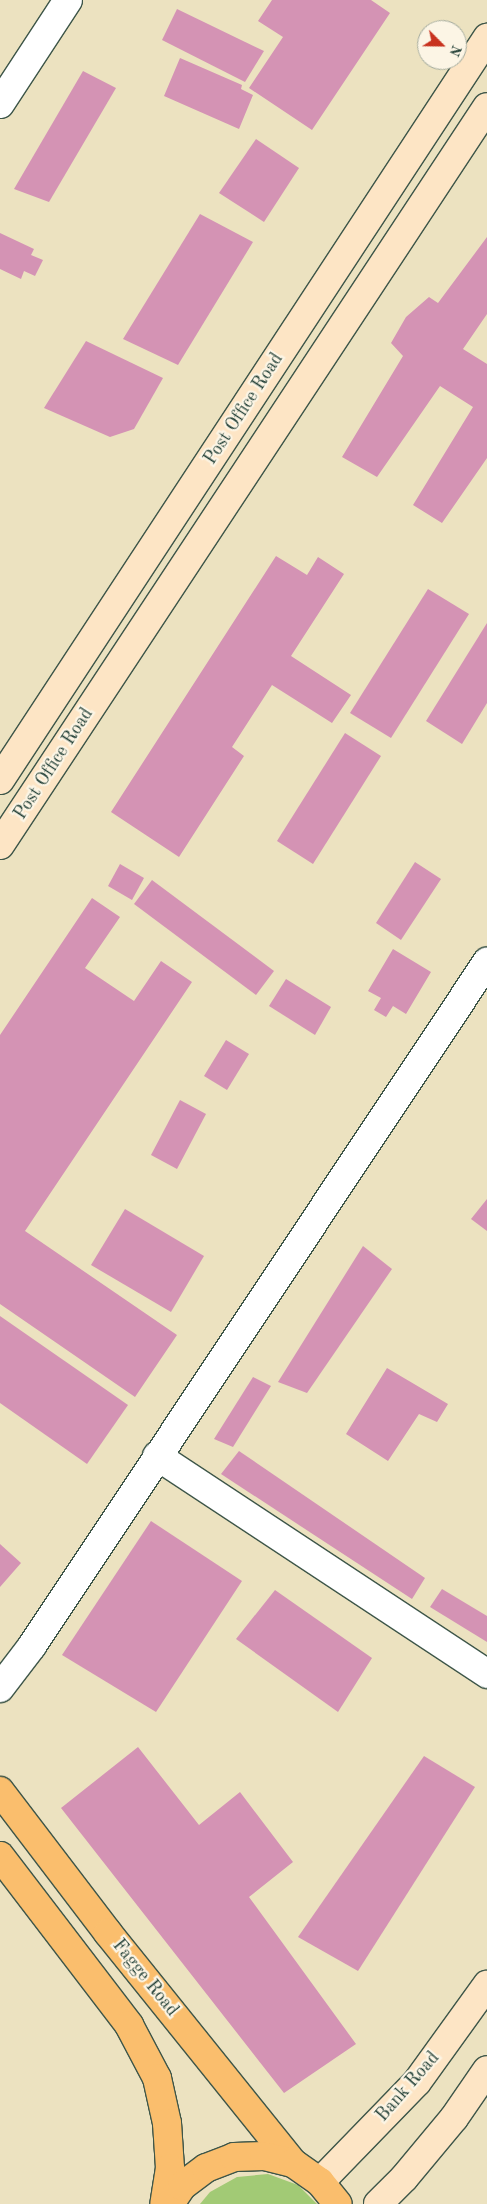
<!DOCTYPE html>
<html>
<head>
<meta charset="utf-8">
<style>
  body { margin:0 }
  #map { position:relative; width:487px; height:2204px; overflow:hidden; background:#ece2c0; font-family:"Old Standard TT",serif }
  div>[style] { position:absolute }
  .green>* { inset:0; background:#a2ca75 }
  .building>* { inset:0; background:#d493b4 }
  .roads { filter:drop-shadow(1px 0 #3e5649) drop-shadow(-1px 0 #3e5649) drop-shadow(0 1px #3e5649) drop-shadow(0 -1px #3e5649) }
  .street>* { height:28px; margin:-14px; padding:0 14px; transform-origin:14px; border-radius:14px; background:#fff }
  .secondary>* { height:28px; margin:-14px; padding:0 14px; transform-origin:14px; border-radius:14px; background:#fde5c5 }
  .primary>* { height:28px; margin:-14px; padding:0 14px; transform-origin:14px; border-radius:14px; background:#fabe6d }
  span { translate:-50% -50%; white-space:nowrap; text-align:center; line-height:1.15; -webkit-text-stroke:4.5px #fcf5e5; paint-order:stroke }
  .street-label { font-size:18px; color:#1f3d34 }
  .north { position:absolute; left:417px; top:20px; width:50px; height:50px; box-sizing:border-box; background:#fcf5e5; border:1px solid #a4ab9e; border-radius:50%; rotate:113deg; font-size:14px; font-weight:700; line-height:20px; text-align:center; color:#1f3d34 }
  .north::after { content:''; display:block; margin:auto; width:18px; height:22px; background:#c8321e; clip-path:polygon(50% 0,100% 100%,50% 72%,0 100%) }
</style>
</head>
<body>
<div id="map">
  <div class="green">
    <i style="clip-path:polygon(268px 2174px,298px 2185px,317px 2204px,200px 2204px,210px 2192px,237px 2177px)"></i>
  </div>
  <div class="building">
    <i style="clip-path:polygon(272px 0,371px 0,390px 13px,312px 130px,249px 88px,283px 37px,258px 21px)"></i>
    <i style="clip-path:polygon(177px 9px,264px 51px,245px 82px,162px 40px)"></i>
    <i style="clip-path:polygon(180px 58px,242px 85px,241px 89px,253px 95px,239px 129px,164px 96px)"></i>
    <i style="clip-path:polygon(83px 71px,116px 88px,49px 202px,14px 189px)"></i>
    <i style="clip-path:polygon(256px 139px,299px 168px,264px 222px,219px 193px)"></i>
    <i style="clip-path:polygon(200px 214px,253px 242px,178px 365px,123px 339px)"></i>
    <i style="clip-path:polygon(0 233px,34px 249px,31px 255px,43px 260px,35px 276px,24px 271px,21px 279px,0 269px)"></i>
    <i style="clip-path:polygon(487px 237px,487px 314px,463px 349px,487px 364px,487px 458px,442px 523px,413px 505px,473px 407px,440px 386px,377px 477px,342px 457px,403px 356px,391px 343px,406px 317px,429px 297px,438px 303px)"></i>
    <i style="clip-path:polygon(86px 341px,163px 378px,134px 429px,110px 437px,44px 408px)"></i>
    <i style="clip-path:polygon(276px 556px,307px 575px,318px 557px,344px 574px,291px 656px,351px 695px,332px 723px,272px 685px,232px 747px,244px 756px,179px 857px,111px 812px)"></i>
    <i style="clip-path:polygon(428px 589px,469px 614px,391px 738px,350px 713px)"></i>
    <i style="clip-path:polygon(487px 623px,487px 703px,462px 744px,426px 721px)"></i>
    <i style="clip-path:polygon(345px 733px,381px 756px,313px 864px,277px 841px)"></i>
    <i style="clip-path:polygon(415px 862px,441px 879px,401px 940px,376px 923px)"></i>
    <i style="clip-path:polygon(120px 864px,144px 878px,132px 900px,108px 886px)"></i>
    <i style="clip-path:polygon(152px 880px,274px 971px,256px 995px,134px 904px)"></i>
    <i style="clip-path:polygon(92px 898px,120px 917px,85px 968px,134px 1001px,161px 961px,192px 982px,25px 1231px,177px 1335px,135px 1397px,0 1304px,0 1035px)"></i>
    <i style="clip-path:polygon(393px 949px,431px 972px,406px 1014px,393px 1006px,386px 1017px,374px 1010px,381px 998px,368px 991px)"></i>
    <i style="clip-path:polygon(286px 979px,331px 1007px,315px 1035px,269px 1006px)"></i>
    <i style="clip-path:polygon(226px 1040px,249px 1054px,227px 1090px,204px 1076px)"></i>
    <i style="clip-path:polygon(180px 1100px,206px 1114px,177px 1169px,151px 1155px)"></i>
    <i style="clip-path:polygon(487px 1199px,487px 1231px,471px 1219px)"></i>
    <i style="clip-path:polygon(125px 1209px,204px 1256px,171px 1312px,91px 1265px)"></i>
    <i style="clip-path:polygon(363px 1246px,392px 1269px,307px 1393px,278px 1382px)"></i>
    <i style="clip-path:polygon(0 1316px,128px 1405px,87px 1464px,0 1403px)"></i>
    <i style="clip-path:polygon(387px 1368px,448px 1404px,437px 1422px,419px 1414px,388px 1461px,346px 1434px)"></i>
    <i style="clip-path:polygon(253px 1377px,271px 1386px,233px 1447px,214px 1439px)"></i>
    <i style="clip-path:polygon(239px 1451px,425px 1578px,412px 1599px,221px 1474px)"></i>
    <i style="clip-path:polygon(151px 1521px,242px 1581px,156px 1712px,62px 1655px)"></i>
    <i style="clip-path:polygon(0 1544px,21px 1563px,0 1587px)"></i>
    <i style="clip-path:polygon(442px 1589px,487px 1616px,487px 1642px,430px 1607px)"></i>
    <i style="clip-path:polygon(275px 1590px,372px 1658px,338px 1712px,236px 1639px)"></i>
    <i style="clip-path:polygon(138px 1747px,199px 1825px,240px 1792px,293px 1862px,249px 1897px,356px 2044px,284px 2093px,61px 1808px)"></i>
    <i style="clip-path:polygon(424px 1756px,475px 1787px,358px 1971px,298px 1937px)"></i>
  </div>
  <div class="roads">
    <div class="street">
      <i style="left:0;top:104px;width:124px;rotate:-56.8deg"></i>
      <i style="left:157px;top:1456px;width:396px;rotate:33.4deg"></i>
      <i style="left:0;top:1688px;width:53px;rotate:-52.7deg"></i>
      <i style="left:32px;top:1646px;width:822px;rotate:-56.37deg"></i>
    </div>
    <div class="secondary">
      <i style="left:0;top:780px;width:888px;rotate:-56.72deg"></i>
      <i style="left:0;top:845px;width:884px;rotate:-56.58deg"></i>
      <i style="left:320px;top:2182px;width:139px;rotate:-45.9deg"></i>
      <i style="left:417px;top:2082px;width:120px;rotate:-54.2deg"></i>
      <i style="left:378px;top:2204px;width:37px;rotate:-45deg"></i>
      <i style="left:404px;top:2178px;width:78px;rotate:-50.2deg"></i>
      <i style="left:454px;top:2118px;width:58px;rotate:-55.5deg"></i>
    </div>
    <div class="primary">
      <i style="left:0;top:1791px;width:178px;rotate:52.7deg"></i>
      <i style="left:108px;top:1933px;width:295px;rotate:51.2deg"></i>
      <i style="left:0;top:1856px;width:213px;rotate:52.6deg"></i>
      <i style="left:129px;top:2025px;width:60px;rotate:62.2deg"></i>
      <i style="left:157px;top:2078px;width:46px;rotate:77.5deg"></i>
      <i style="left:167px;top:2123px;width:45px;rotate:86.2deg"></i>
      <i style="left:170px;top:2168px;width:36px;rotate:99deg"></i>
      <i style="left:170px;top:2204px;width:22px;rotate:-56deg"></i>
      <i style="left:182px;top:2186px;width:30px;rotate:-37deg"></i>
      <i style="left:206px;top:2168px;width:30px;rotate:-21deg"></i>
      <i style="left:234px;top:2157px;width:30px;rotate:-2deg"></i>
      <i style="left:264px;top:2156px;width:30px;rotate:14deg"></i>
      <i style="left:293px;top:2163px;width:33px;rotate:35deg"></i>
      <i style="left:320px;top:2182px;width:28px;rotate:51deg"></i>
    </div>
  </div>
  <div class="street-label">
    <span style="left:244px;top:409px;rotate:-57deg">Post Office Road</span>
    <span style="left:54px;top:764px;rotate:-57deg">Post Office Road</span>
    <span style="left:145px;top:1978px;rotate:51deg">Fagge Road</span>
    <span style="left:408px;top:2087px;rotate:-49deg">Bank Road</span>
  </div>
  <div class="north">N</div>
</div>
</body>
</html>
